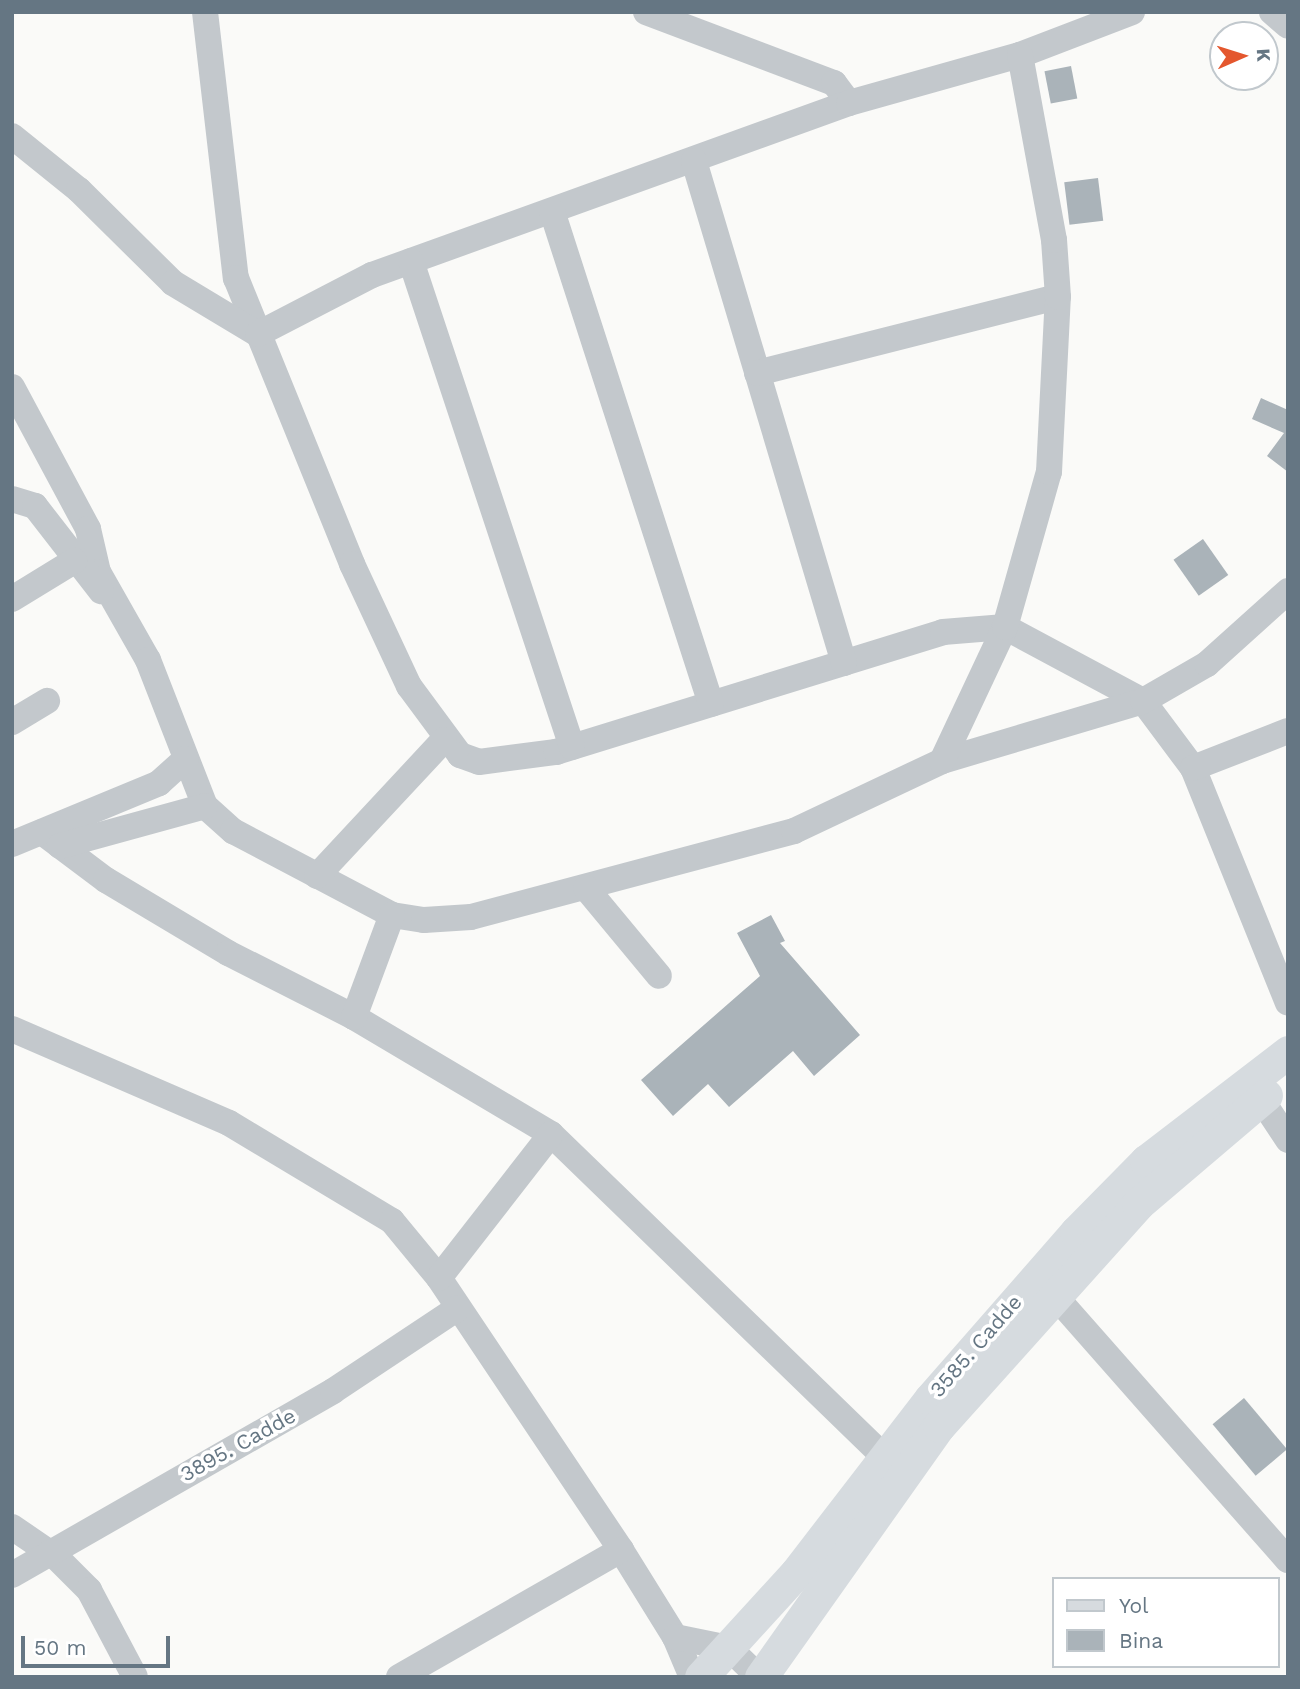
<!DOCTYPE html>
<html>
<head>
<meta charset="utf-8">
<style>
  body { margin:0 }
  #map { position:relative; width:1300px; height:1689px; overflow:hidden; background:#fafaf8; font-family:"Work Sans",sans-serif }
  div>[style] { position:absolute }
  .building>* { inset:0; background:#aab3b9; transform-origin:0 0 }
  .minor>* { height:26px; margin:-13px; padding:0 13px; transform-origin:13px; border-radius:13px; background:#c3c8cc }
  .major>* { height:33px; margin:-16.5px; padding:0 16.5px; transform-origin:16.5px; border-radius:16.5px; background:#d6dbdf }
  span { translate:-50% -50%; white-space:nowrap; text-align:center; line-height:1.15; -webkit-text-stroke:7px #fff; paint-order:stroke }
  .street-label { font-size:21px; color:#657683 }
  .frame { position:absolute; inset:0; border:14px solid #657683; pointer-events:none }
  .legend { position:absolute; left:1052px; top:1577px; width:228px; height:91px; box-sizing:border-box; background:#fff; border:2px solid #c1c8cd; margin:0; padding:9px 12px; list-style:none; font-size:21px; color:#657683 }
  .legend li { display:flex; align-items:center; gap:14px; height:35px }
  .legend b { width:35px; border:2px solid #c1c8cd }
  .north { position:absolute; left:1209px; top:21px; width:70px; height:70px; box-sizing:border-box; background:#fff; border:2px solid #c1c8cd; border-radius:50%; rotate:87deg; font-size:19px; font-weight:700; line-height:28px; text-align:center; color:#657683 }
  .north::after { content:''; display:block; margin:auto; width:24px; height:32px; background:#e4572e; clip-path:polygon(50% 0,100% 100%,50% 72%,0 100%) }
  .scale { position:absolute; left:21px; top:1636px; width:149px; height:32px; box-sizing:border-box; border:4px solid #657683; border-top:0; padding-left:9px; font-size:21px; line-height:24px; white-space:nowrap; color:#657683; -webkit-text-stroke:5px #fff; paint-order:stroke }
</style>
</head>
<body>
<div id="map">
  <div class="building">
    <i style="left:1071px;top:66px;width:33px;height:27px;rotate:79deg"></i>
    <i style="left:1098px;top:178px;width:43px;height:34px;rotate:83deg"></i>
    <i style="clip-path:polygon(1261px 398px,1288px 410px,1288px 472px,1267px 456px,1284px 433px,1252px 419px)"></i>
    <i style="left:1203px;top:539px;width:44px;height:36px;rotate:55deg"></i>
    <i style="clip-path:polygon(771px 915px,785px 941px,780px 943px,860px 1035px,814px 1076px,793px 1051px,729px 1107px,708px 1084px,673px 1116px,641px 1080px,760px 976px,737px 933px)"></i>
    <i style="left:1244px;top:1398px;width:67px;height:41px;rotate:50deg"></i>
  </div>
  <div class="minor">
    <i style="left:205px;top:12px;width:268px;rotate:83.4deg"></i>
    <i style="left:236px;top:278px;width:309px;rotate:67.9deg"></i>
    <i style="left:352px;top:564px;width:135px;rotate:65deg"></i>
    <i style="left:409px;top:686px;width:86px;rotate:53.5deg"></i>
    <i style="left:460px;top:755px;width:20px;rotate:20deg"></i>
    <i style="left:479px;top:762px;width:78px;rotate:-7.4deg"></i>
    <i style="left:556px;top:752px;width:405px;rotate:-17.2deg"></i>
    <i style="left:943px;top:632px;width:62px;rotate:-4.6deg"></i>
    <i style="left:1005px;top:627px;width:157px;rotate:28.2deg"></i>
    <i style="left:1143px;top:701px;width:84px;rotate:53.3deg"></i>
    <i style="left:1193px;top:768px;width:253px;rotate:68deg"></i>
    <i style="left:646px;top:12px;width:201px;rotate:20.7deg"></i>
    <i style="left:834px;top:83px;width:25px;rotate:53deg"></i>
    <i style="left:1272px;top:12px;width:21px;rotate:41deg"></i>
    <i style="left:12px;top:136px;width:86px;rotate:38.9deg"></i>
    <i style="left:79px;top:190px;width:132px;rotate:44.7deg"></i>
    <i style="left:173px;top:283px;width:99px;rotate:31deg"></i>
    <i style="left:258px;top:334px;width:128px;rotate:-27.4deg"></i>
    <i style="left:372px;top:275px;width:507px;rotate:-19.83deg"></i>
    <i style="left:849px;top:103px;width:178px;rotate:-15.7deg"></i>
    <i style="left:1020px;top:55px;width:120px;rotate:-21deg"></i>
    <i style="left:694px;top:161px;width:524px;rotate:73.36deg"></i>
    <i style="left:552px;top:211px;width:518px;rotate:72.12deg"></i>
    <i style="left:411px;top:261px;width:512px;rotate:71.67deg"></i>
    <i style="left:757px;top:373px;width:310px;rotate:-14.2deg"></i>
    <i style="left:12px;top:387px;width:161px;rotate:61.8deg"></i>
    <i style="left:88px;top:529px;width:44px;rotate:76.9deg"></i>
    <i style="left:98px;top:572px;width:101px;rotate:60.4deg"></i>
    <i style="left:148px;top:660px;width:157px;rotate:68.7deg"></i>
    <i style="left:205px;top:806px;width:38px;rotate:42deg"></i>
    <i style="left:233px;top:831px;width:180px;rotate:27.8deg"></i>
    <i style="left:392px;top:915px;width:32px;rotate:9deg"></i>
    <i style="left:424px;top:920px;width:47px;rotate:-3.7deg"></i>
    <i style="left:471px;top:917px;width:334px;rotate:-14.9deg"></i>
    <i style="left:794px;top:831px;width:164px;rotate:-25.3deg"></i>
    <i style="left:942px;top:761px;width:210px;rotate:-16.6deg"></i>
    <i style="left:1143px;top:701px;width:74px;rotate:-30deg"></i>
    <i style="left:1207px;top:664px;width:109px;rotate:-42deg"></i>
    <i style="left:12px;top:499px;width:24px;rotate:17deg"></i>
    <i style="left:35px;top:506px;width:108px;rotate:52.2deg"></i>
    <i style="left:12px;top:599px;width:73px;rotate:-31.5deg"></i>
    <i style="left:12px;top:722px;width:41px;rotate:-31deg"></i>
    <i style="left:942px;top:761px;width:148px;rotate:-64.8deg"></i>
    <i style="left:1005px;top:627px;width:161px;rotate:-74.2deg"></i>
    <i style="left:1049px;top:472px;width:175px;rotate:-87.1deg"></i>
    <i style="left:1058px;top:297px;width:57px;rotate:-94deg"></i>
    <i style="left:1054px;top:240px;width:188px;rotate:-100.4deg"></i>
    <i style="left:1193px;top:768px;width:102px;rotate:-21.3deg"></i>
    <i style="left:42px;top:832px;width:80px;rotate:36.9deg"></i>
    <i style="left:106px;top:880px;width:142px;rotate:30.9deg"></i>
    <i style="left:228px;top:953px;width:141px;rotate:26.9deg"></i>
    <i style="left:354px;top:1017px;width:229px;rotate:30.7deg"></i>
    <i style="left:551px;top:1134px;width:464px;rotate:44.1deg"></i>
    <i style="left:12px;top:844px;width:159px;rotate:-22.5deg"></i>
    <i style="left:159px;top:783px;width:36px;rotate:-42deg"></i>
    <i style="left:60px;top:846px;width:150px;rotate:-15.4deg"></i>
    <i style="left:317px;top:876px;width:186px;rotate:-47deg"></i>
    <i style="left:586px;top:888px;width:114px;rotate:50.3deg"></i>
    <i style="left:354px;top:1017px;width:109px;rotate:-69.6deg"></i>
    <i style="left:12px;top:1029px;width:236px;rotate:23.4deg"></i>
    <i style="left:229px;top:1123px;width:190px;rotate:31deg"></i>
    <i style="left:392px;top:1221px;width:74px;rotate:50.5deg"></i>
    <i style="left:439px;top:1278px;width:327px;rotate:56.2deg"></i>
    <i style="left:621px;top:1550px;width:102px;rotate:58.2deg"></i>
    <i style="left:675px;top:1637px;width:43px;rotate:67deg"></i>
    <i style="left:1261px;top:1099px;width:49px;rotate:56.6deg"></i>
    <i style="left:439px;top:1278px;width:182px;rotate:-52.1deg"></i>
    <i style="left:1055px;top:1296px;width:352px;rotate:48.6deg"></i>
    <i style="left:12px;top:1527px;width:53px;rotate:34.3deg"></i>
    <i style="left:56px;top:1557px;width:47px;rotate:45deg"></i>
    <i style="left:89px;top:1590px;width:98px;rotate:62.1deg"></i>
    <i style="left:12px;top:1575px;width:370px;rotate:-29.8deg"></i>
    <i style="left:333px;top:1391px;width:150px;rotate:-33.6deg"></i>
    <i style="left:675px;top:1637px;width:55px;rotate:11.5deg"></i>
    <i style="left:729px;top:1648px;width:42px;rotate:44deg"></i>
    <i style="left:399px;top:1677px;width:256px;rotate:-29.8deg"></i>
  </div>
  <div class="major">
    <i style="left:701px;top:1677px;width:141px;rotate:-47.6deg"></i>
    <i style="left:796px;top:1573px;width:220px;rotate:-52.4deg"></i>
    <i style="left:930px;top:1399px;width:222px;rotate:-48.8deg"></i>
    <i style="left:1076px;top:1232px;width:100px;rotate:-45.4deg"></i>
    <i style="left:1146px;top:1161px;width:179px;rotate:-37.5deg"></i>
    <i style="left:761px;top:1677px;width:308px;rotate:-54.7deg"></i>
    <i style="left:939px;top:1426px;width:298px;rotate:-48.1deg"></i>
    <i style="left:1138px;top:1204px;width:168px;rotate:-40.4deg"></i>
  </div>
  <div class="street-label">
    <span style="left:976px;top:1346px;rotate:-49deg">3585. Cadde</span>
    <span style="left:238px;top:1445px;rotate:-29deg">3895. Cadde</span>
  </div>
  <div class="frame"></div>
  <ul class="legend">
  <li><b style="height:9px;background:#d6dbdf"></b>Yol</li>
  <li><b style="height:19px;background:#aab3b9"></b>Bina</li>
  </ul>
  <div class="north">K</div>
  <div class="scale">50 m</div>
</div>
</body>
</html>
